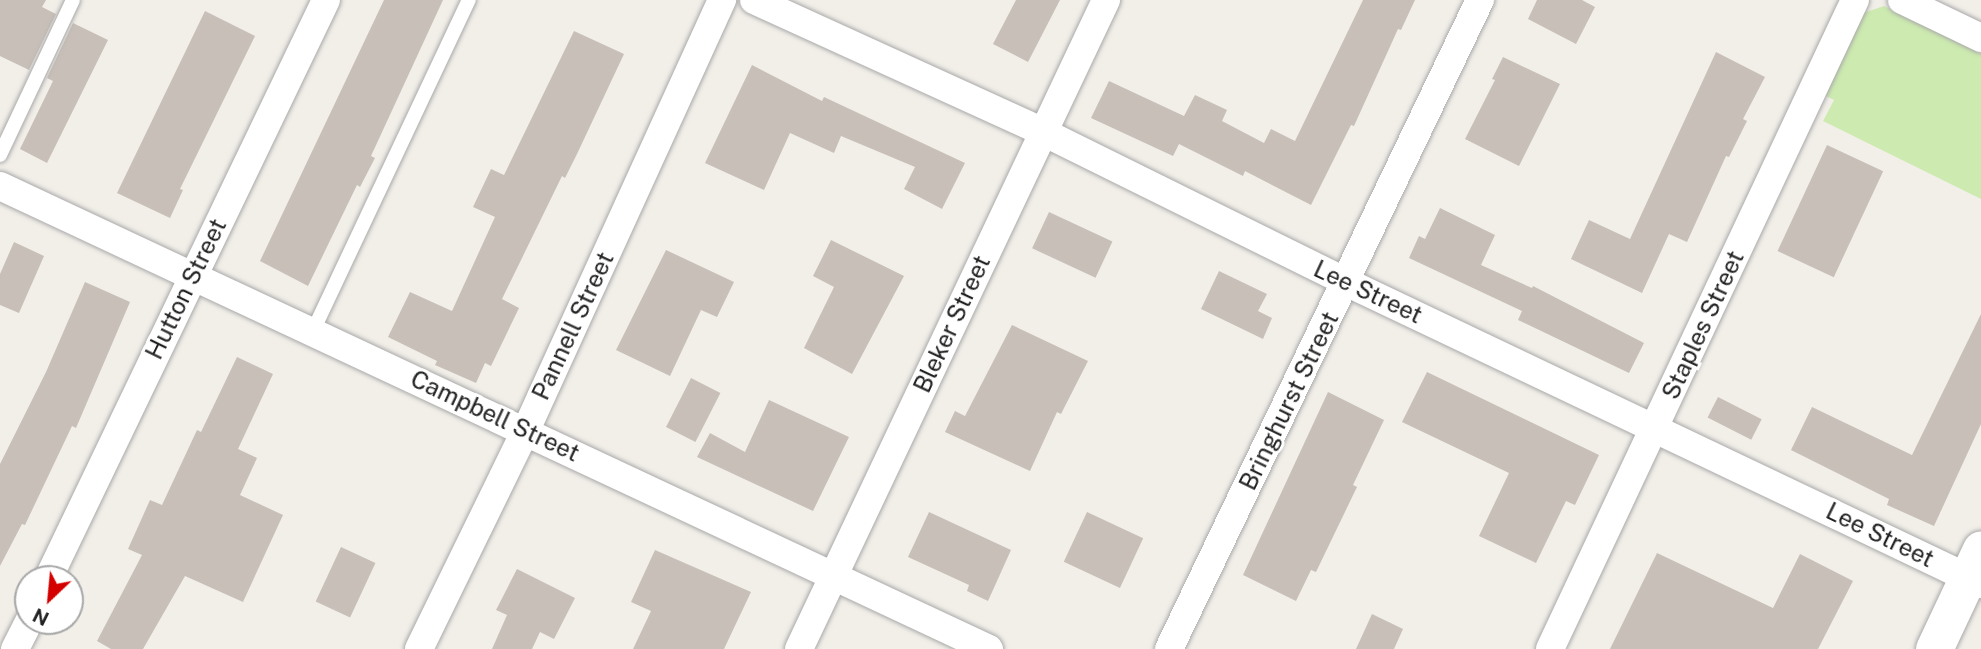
<!DOCTYPE html>
<html>
<head>
<meta charset="utf-8">
<style>
  body { margin:0 }
  #map { position:relative; width:1981px; height:649px; overflow:hidden; background:#f2efe9; font-family:"Public Sans",sans-serif }
  div>[style] { position:absolute }
  .grass>* { inset:0; background:#cdebb0 }
  .building>* { inset:0; background:#c7bfb8; transform-origin:0 0 }
  .roads { filter:drop-shadow(0 0 2px #a9a9a9) drop-shadow(0 0 2px #a9a9a9) }
  .service>* { height:14px; margin:-7px; padding:0 7px; transform-origin:7px; border-radius:7px; background:#fff }
  .minor>* { height:28px; margin:-14px; padding:0 14px; transform-origin:14px; border-radius:14px; background:#fff }
  .tertiary>* { height:37px; margin:-18.5px; padding:0 18.5px; transform-origin:18.5px; border-radius:18.5px; background:#fff }
  span { translate:-50% -50%; white-space:nowrap; text-align:center; line-height:1.15; -webkit-text-stroke:6px #fff; paint-order:stroke }
  .street-label { font-size:24px; color:#222 }
  .north { position:absolute; left:14px; top:565px; width:70px; height:70px; box-sizing:border-box; background:#fff; border:2px solid #a7a7a7; border-radius:50%; rotate:206deg; font-size:19px; font-weight:700; line-height:28px; text-align:center; color:#222 }
  .north::after { content:''; display:block; margin:auto; width:24px; height:32px; background:#d40000; clip-path:polygon(50% 0,100% 100%,50% 72%,0 100%) }
</style>
</head>
<body>
<div id="map">
  <div class="grass">
    <i style="clip-path:polygon(1884px 6px,1981px 52px,1981px 199px,1823px 121px,1834px 100px,1824px 95px,1863px 13px)"></i>
  </div>
  <div class="building">
    <i style="clip-path:polygon(0 0,46px 0,42px 7px,56px 14px,29px 70px,0 56px)"></i>
    <i style="clip-path:polygon(384px 0,443px 0,371px 156px,375px 158px,360px 187px,357px 185px,308px 286px,260px 261px)"></i>
    <i style="clip-path:polygon(1016px 0,1060px 0,1028px 62px,993px 44px)"></i>
    <i style="clip-path:polygon(1363px 0,1415px 0,1401px 30px,1398px 29px,1354px 126px,1351px 125px,1311px 205px,1245px 171px,1243px 176px,1179px 144px,1173px 156px,1091px 118px,1109px 81px,1184px 116px,1195px 95px,1227px 110px,1222px 121px,1264px 143px,1271px 129px,1295px 141px)"></i>
    <i style="clip-path:polygon(1537px 0,1582px 0,1595px 7px,1576px 44px,1528px 19px)"></i>
    <i style="clip-path:polygon(205px 11px,255px 36px,180px 189px,183px 190px,170px 218px,117px 193px)"></i>
    <i style="clip-path:polygon(73px 23px,108px 40px,47px 163px,20px 149px,53px 81px,47px 78px)"></i>
    <i style="clip-path:polygon(574px 31px,624px 54px,577px 154px,565px 178px,562px 176px,502px 299px,519px 308px,491px 366px,485px 363px,476px 383px,435px 365px,437px 361px,388px 337px,410px 292px,452px 311px,495px 217px,473px 207px,491px 169px,504px 175px)"></i>
    <i style="clip-path:polygon(1716px 52px,1765px 77px,1743px 119px,1747px 121px,1729px 157px,1726px 156px,1687px 242px,1669px 234px,1642px 293px,1571px 259px,1589px 220px,1630px 239px)"></i>
    <i style="clip-path:polygon(1503px 57px,1560px 84px,1519px 166px,1465px 139px,1495px 80px,1492px 79px)"></i>
    <i style="clip-path:polygon(752px 65px,822px 101px,824px 97px,965px 163px,942px 209px,904px 189px,915px 167px,841px 136px,834px 153px,790px 133px,764px 190px,705px 163px)"></i>
    <i style="left:1827px;top:145px;width:62px;height:117px;rotate:25deg"></i>
    <i style="clip-path:polygon(1440px 208px,1495px 235px,1481px 265px,1532px 288px,1533px 286px,1644px 343px,1629px 373px,1518px 320px,1522px 311px,1409px 258px,1419px 236px,1425px 239px)"></i>
    <i style="left:1049px;top:212px;width:70px;height:40px;rotate:25deg"></i>
    <i style="clip-path:polygon(831px 240px,904px 276px,852px 374px,804px 348px,834px 287px,813px 276px)"></i>
    <i style="clip-path:polygon(14px 242px,44px 256px,19px 313px,0 305px,0 274px)"></i>
    <i style="clip-path:polygon(666px 250px,734px 282px,717px 317px,701px 310px,670px 376px,616px 350px)"></i>
    <i style="clip-path:polygon(1219px 271px,1267px 294px,1258px 311px,1272px 318px,1263px 339px,1201px 309px)"></i>
    <i style="clip-path:polygon(85px 282px,130px 302px,76px 428px,72px 426px,25px 525px,22px 524px,0 566px,0 464px,46px 372px)"></i>
    <i style="clip-path:polygon(1981px 314px,1981px 424px,1934px 526px,1887px 505px,1889px 499px,1791px 450px,1812px 407px,1912px 455px)"></i>
    <i style="clip-path:polygon(1012px 325px,1088px 361px,1061px 414px,1057px 412px,1030px 471px,945px 432px,955px 411px,965px 416px)"></i>
    <i style="clip-path:polygon(237px 357px,273px 374px,238px 449px,257px 458px,240px 495px,283px 515px,243px 602px,185px 576px,143px 649px,111px 649px,97px 641px,142px 555px,128px 549px,150px 500px,162px 505px,197px 430px,201px 432px)"></i>
    <i style="clip-path:polygon(1427px 372px,1599px 455px,1575px 505px,1566px 501px,1536px 563px,1479px 536px,1509px 473px,1402px 422px)"></i>
    <i style="left:691px;top:378px;width:33px;height:55px;rotate:27deg"></i>
    <i style="clip-path:polygon(1328px 392px,1384px 420px,1353px 485px,1357px 487px,1316px 572px,1311px 570px,1296px 601px,1243px 575px)"></i>
    <i style="left:1718px;top:397px;width:49px;height:23px;rotate:27deg"></i>
    <i style="clip-path:polygon(769px 400px,849px 437px,813px 511px,697px 457px,710px 433px,745px 452px)"></i>
    <i style="clip-path:polygon(929px 512px,1011px 550px,988px 601px,967px 591px,969px 585px,908px 557px)"></i>
    <i style="left:1087px;top:512px;width:62px;height:55px;rotate:25deg"></i>
    <i style="left:341px;top:547px;width:38px;height:60px;rotate:25deg"></i>
    <i style="clip-path:polygon(655px 550px,751px 592px,724px 649px,633px 649px,651px 611px,631px 602px)"></i>
    <i style="clip-path:polygon(1657px 553px,1773px 608px,1800px 554px,1853px 581px,1818px 649px,1610px 649px)"></i>
    <i style="clip-path:polygon(517px 569px,575px 598px,554px 639px,540px 632px,532px 649px,492px 649px,507px 615px,496px 610px)"></i>
    <i style="clip-path:polygon(1372px 614px,1403px 629px,1394px 649px,1356px 649px)"></i>
  </div>
  <div class="roads">
    <div class="service">
      <i style="left:0;top:155px;width:171px;rotate:-64.8deg"></i>
      <i style="left:313px;top:331px;width:366px;rotate:-64.8deg"></i>
    </div>
    <div class="minor">
      <i style="left:754px;top:0;width:318px;rotate:24.5deg"></i>
      <i style="left:1043px;top:132px;width:338px;rotate:26.3deg"></i>
      <i style="left:1346px;top:282px;width:703px;rotate:25.44deg"></i>
      <i style="left:1902px;top:0;width:88px;rotate:25.7deg"></i>
      <i style="left:0;top:186px;width:1092px;rotate:25.09deg"></i>
      <i style="left:48px;top:579px;width:642px;rotate:-64.35deg"></i>
      <i style="left:15px;top:649px;width:31px;rotate:-63deg"></i>
      <i style="left:419px;top:649px;width:244px;rotate:-64deg"></i>
      <i style="left:526px;top:430px;width:473px;rotate:-65.5deg"></i>
      <i style="left:799px;top:649px;width:718px;rotate:-64.68deg"></i>
      <i style="left:1169px;top:649px;width:720px;rotate:-64.4deg"></i>
      <i style="left:1550px;top:649px;width:717px;rotate:-64.83deg"></i>
    </div>
    <div class="tertiary">
      <i style="left:1934px;top:649px;width:110px;rotate:-64.8deg"></i>
    </div>
  </div>
  <div class="street-label">
    <span style="left:186px;top:289px;rotate:-64deg">Hutton Street</span>
    <span style="left:1368px;top:292px;rotate:25deg">Lee Street</span>
    <span style="left:952px;top:324px;rotate:-65deg">Bleker Street</span>
    <span style="left:1703px;top:325px;rotate:-65deg">Staples Street</span>
    <span style="left:573px;top:326px;rotate:-65deg">Pannell Street</span>
    <span style="left:1289px;top:401px;rotate:-64deg">Bringhurst Street</span>
    <span style="left:495px;top:416px;rotate:25deg">Campbell Street</span>
    <span style="left:1880px;top:535px;rotate:26deg">Lee Street</span>
  </div>
  <div class="north">N</div>
</div>
</body>
</html>
